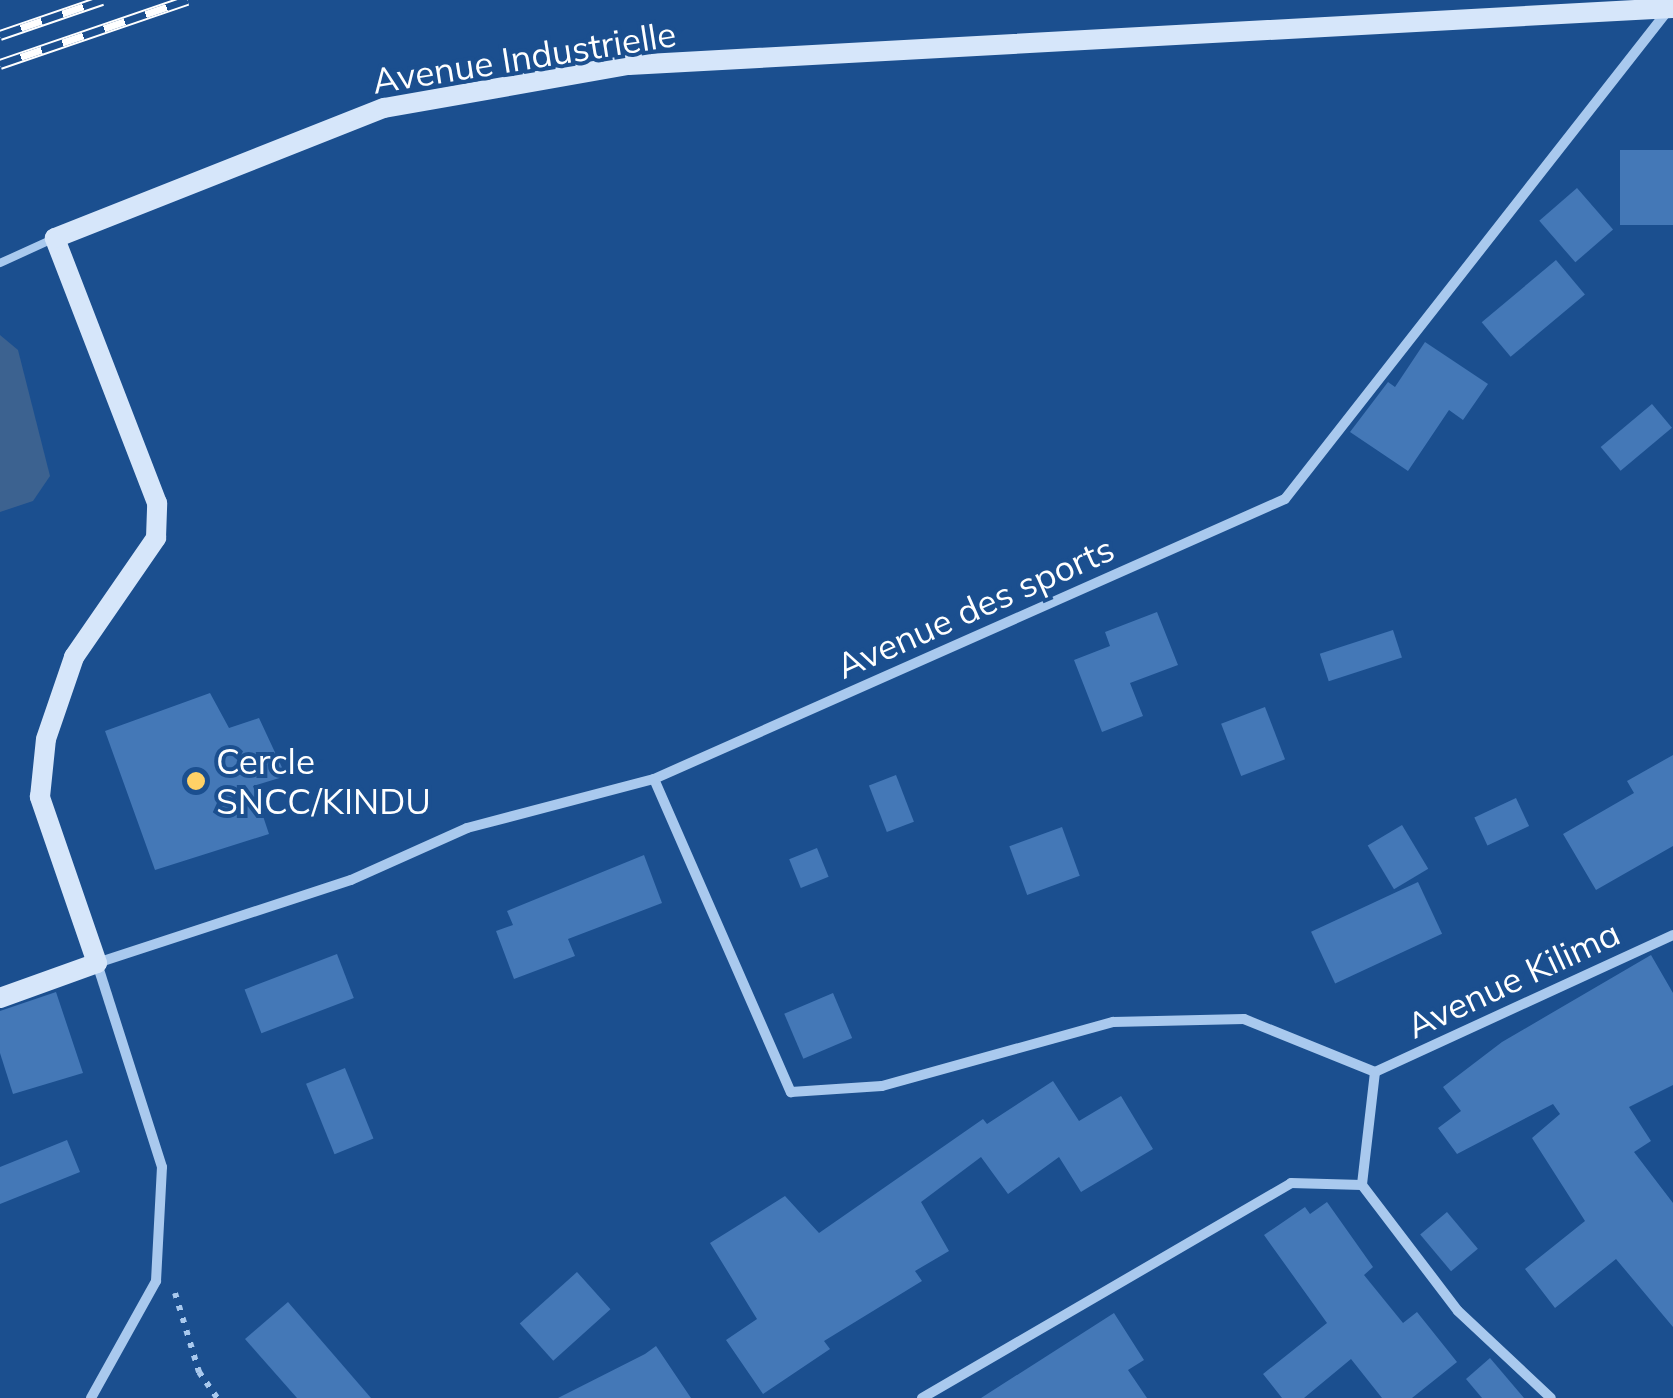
<!DOCTYPE html>
<html>
<head>
<meta charset="utf-8">
<style>
  body { margin:0 }
  #map { position:relative; width:1673px; height:1398px; overflow:hidden; background:#1b4f8f; font-family:Mulish,sans-serif }
  div>[style] { position:absolute }
  .water>* { inset:0; background:#3c6290 }
  .building>* { inset:0; background:#4478b7; transform-origin:0 0 }
  .path>* { height:6px; margin-top:-3px; transform-origin:0; background:repeating-linear-gradient(90deg,#a9c9ee 0 5px,transparent 0 13px) }
  .lane>* { height:8px; margin:-4px; padding:0 4px; transform-origin:4px; border-radius:4px; background:#a9c9ee }
  .street>* { height:10px; margin:-5px; padding:0 5px; transform-origin:5px; border-radius:5px; background:#a9c9ee }
  .secondary>* { height:20px; margin:-10px; padding:0 10px; transform-origin:10px; border-radius:10px; background:#d6e6fa }
  .rail>* { height:11px; margin-top:-5.5px; transform-origin:0; background:repeating-linear-gradient(90deg,#1b4f8f 0 22px,#fff 0 44px); box-sizing:border-box; border-block:2px solid #fff }
  .dots>* { width:28px; height:28px; translate:-50% -50%; box-sizing:border-box; border:5px solid #1b4f8f; border-radius:50% }
  span { translate:-50% -50%; white-space:nowrap; text-align:center; line-height:1.15; -webkit-text-stroke:8px #1b4f8f; paint-order:stroke }
  .street-label { font-size:35px; color:#fff }
  .poi-label { font-size:35px; color:#fff }
  .left { translate:0 -50%; text-align:left }
</style>
</head>
<body>
<div id="map">
  <div class="water">
    <i style="clip-path:polygon(0 335px,18px 350px,50px 476px,33px 501px,0 512px)"></i>
  </div>
  <div class="building">
    <i style="left:1673px;top:150px;width:75px;height:53px;rotate:90deg"></i>
    <i style="left:1577px;top:188px;width:55px;height:50px;rotate:49deg"></i>
    <i style="left:1556px;top:260px;width:45px;height:97px;rotate:50deg"></i>
    <i style="clip-path:polygon(1425px 342px,1488px 384px,1463px 420px,1449px 410px,1408px 471px,1350px 432px,1388px 382px,1395px 387px)"></i>
    <i style="left:1652px;top:404px;width:31px;height:67px;rotate:50deg"></i>
    <i style="clip-path:polygon(1157px 612px,1178px 665px,1130px 683px,1143px 716px,1102px 732px,1074px 660px,1110px 646px,1105px 632px)"></i>
    <i style="left:1393px;top:630px;width:29px;height:77px;rotate:72deg"></i>
    <i style="clip-path:polygon(210px 693px,229px 728px,259px 718px,286px 776px,253px 786px,269px 834px,155px 870px,105px 731px)"></i>
    <i style="left:1265px;top:707px;width:56px;height:47px;rotate:69deg"></i>
    <i style="clip-path:polygon(1673px 755px,1673px 846px,1596px 890px,1563px 834px,1634px 793px,1627px 781px)"></i>
    <i style="left:896px;top:775px;width:50px;height:29px;rotate:69deg"></i>
    <i style="left:1516px;top:798px;width:31px;height:46px;rotate:65deg"></i>
    <i style="left:1402px;top:825px;width:51px;height:40px;rotate:59deg"></i>
    <i style="left:1062px;top:827px;width:52px;height:56px;rotate:70deg"></i>
    <i style="left:817px;top:848px;width:31px;height:30px;rotate:68deg"></i>
    <i style="clip-path:polygon(644px 855px,662px 903px,568px 939px,575px 956px,514px 979px,496px 931px,513px 925px,507px 911px)"></i>
    <i style="left:1418px;top:882px;width:57px;height:118px;rotate:65deg"></i>
    <i style="left:337px;top:954px;width:47px;height:99px;rotate:69deg"></i>
    <i style="clip-path:polygon(1651px 955px,1673px 993px,1673px 1085px,1629px 1107px,1651px 1141px,1634px 1152px,1673px 1203px,1673px 1327px,1616px 1259px,1555px 1308px,1525px 1269px,1585px 1221px,1532px 1138px,1560px 1114px,1553px 1104px,1457px 1154px,1438px 1128px,1461px 1111px,1443px 1087px,1502px 1042px)"></i>
    <i style="clip-path:polygon(56px 992px,83px 1073px,13px 1094px,0 1053px,0 1011px)"></i>
    <i style="left:833px;top:993px;width:49px;height:53px;rotate:67deg"></i>
    <i style="left:345px;top:1068px;width:76px;height:42px;rotate:68deg"></i>
    <i style="clip-path:polygon(1053px 1081px,1079px 1121px,1121px 1096px,1153px 1149px,1081px 1192px,1059px 1157px,1008px 1194px,981px 1157px,921px 1202px,949px 1251px,915px 1271px,922px 1281px,824px 1341px,830px 1349px,763px 1394px,726px 1340px,757px 1319px,710px 1243px,785px 1196px,819px 1233px,983px 1119px,987px 1124px)"></i>
    <i style="clip-path:polygon(67px 1140px,80px 1172px,0 1204px,0 1167px)"></i>
    <i style="clip-path:polygon(1327px 1202px,1373px 1267px,1364px 1275px,1403px 1323px,1417px 1312px,1457px 1362px,1412px 1398px,1382px 1398px,1351px 1359px,1304px 1398px,1282px 1398px,1263px 1374px,1327px 1323px,1264px 1235px,1305px 1207px,1310px 1214px)"></i>
    <i style="left:1447px;top:1212px;width:48px;height:35px;rotate:50deg"></i>
    <i style="left:577px;top:1272px;width:50px;height:77px;rotate:48deg"></i>
    <i style="clip-path:polygon(288px 1302px,371px 1398px,297px 1398px,245px 1339px)"></i>
    <i style="clip-path:polygon(1114px 1313px,1144px 1360px,1128px 1370px,1147px 1398px,981px 1398px)"></i>
    <i style="clip-path:polygon(656px 1346px,691px 1398px,558px 1398px,645px 1354px)"></i>
    <i style="clip-path:polygon(1490px 1358px,1524px 1398px,1482px 1398px,1466px 1379px)"></i>
  </div>
  <div class="path">
    <i style="left:175px;top:1293px;width:83px;rotate:73.1deg"></i>
    <i style="left:199px;top:1372px;width:32px;rotate:55deg"></i>
  </div>
  <div class="lane">
    <i style="left:0;top:263px;width:60px;rotate:-24.4deg"></i>
  </div>
  <div class="street">
    <i style="left:654px;top:779px;width:342px;rotate:66.4deg"></i>
    <i style="left:791px;top:1092px;width:91px;rotate:-3.8deg"></i>
    <i style="left:882px;top:1086px;width:240px;rotate:-15.5deg"></i>
    <i style="left:1113px;top:1022px;width:131px;rotate:-1.3deg"></i>
    <i style="left:1244px;top:1019px;width:141px;rotate:22deg"></i>
    <i style="left:1375px;top:1072px;width:114px;rotate:96.6deg"></i>
    <i style="left:1362px;top:1185px;width:158px;rotate:52.7deg"></i>
    <i style="left:1458px;top:1311px;width:127px;rotate:43.1deg"></i>
    <i style="left:1375px;top:1072px;width:328px;rotate:-24.7deg"></i>
    <i style="left:91px;top:1398px;width:134px;rotate:-60.9deg"></i>
    <i style="left:156px;top:1281px;width:114px;rotate:-87deg"></i>
    <i style="left:162px;top:1167px;width:214px;rotate:-107.7deg"></i>
    <i style="left:97px;top:963px;width:267px;rotate:-18.1deg"></i>
    <i style="left:351px;top:880px;width:127px;rotate:-24.1deg"></i>
    <i style="left:467px;top:828px;width:193px;rotate:-14.7deg"></i>
    <i style="left:654px;top:779px;width:690px;rotate:-23.93deg"></i>
    <i style="left:1285px;top:499px;width:623px;rotate:-51.92deg"></i>
    <i style="left:922px;top:1398px;width:427px;rotate:-30.2deg"></i>
    <i style="left:1291px;top:1183px;width:71px;rotate:1.6deg"></i>
  </div>
  <div class="secondary">
    <i style="left:0;top:998px;width:103px;rotate:-19.8deg"></i>
    <i style="left:97px;top:963px;width:176px;rotate:-109deg"></i>
    <i style="left:40px;top:797px;width:58px;rotate:-84.1deg"></i>
    <i style="left:46px;top:739px;width:87px;rotate:-71.1deg"></i>
    <i style="left:74px;top:657px;width:145px;rotate:-55.4deg"></i>
    <i style="left:156px;top:538px;width:35px;rotate:-88deg"></i>
    <i style="left:157px;top:503px;width:284px;rotate:-111.1deg"></i>
    <i style="left:55px;top:238px;width:354px;rotate:-21.6deg"></i>
    <i style="left:384px;top:108px;width:249px;rotate:-10deg"></i>
    <i style="left:629px;top:65px;width:1046px;rotate:-3.13deg"></i>
  </div>
  <div class="rail">
    <i style="left:0;top:35px;width:108px;rotate:-18.9deg"></i>
    <i style="left:0;top:64px;width:198px;rotate:-18.9deg"></i>
  </div>
  <div class="dots">
    <i style="left:196px;top:781px;background:#ffd166"></i>
  </div>
  <div class="street-label">
    <span style="left:524px;top:57px;rotate:-9deg">Avenue Industrielle</span>
    <span style="left:975px;top:607px;rotate:-24deg">Avenue des sports</span>
    <span style="left:1513px;top:979px;rotate:-25deg">Avenue Kilima</span>
  </div>
  <div class="poi-label">
    <span class="left" style="left:216px;top:781px">Cercle<br>SNCC/KINDU</span>
  </div>
</div>
</body>
</html>
